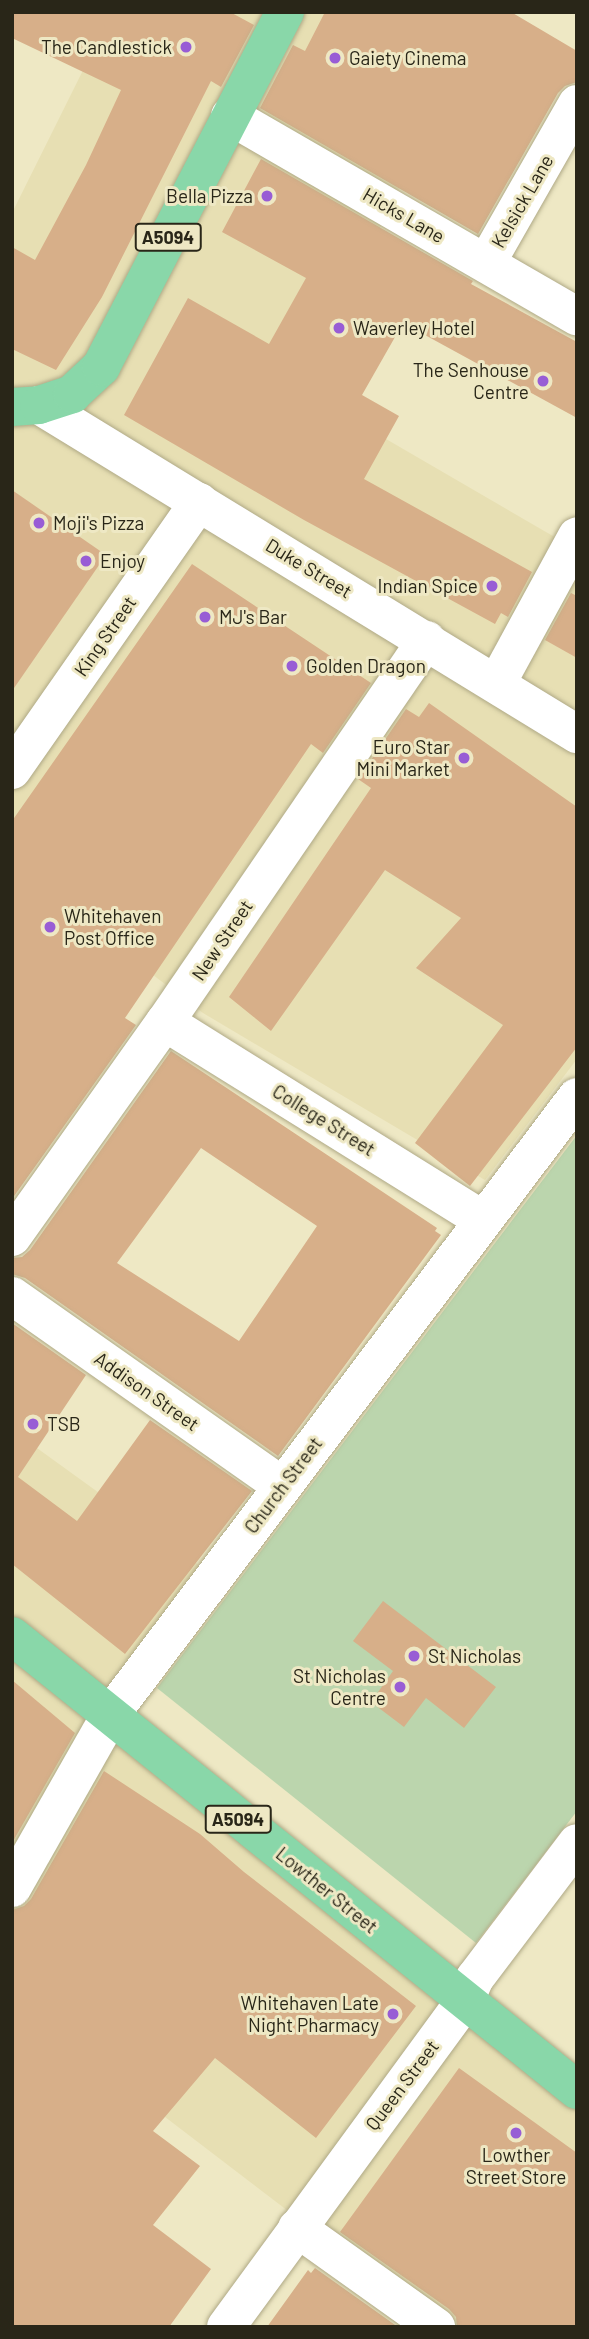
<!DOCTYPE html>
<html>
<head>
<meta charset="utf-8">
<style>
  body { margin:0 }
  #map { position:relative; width:589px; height:2339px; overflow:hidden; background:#eee8c4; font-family:Barlow,sans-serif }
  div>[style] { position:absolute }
  .built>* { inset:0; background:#e7dfb3 }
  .green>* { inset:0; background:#bbd5ad }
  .building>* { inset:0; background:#d7af89 }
  .roads { filter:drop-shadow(0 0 2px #afa986) drop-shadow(0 0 2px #afa986) }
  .minor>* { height:38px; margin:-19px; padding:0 19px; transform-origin:19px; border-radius:19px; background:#fff }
  .major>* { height:38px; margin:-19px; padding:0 19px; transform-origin:19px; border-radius:19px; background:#89d7a9 }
  .dots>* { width:19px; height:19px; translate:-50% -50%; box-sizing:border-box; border:4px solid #eee8c4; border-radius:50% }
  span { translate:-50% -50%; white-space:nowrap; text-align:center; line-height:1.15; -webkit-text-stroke:6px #eee8c4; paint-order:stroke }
  .shield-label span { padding:2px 5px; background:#eee8c4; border:2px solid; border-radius:5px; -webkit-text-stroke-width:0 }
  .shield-label { font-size:18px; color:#292618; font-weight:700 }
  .poi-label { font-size:19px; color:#292618 }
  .right { translate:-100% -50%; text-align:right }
  .left { translate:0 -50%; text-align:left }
  .street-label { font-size:19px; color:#292618 }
  .frame { position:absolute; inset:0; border:14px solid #292618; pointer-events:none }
</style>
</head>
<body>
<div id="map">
  <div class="built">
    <i style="clip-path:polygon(112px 12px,471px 12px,484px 18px,300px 389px,577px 550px,577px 1059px,485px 1180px,203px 1013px,98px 933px,12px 1061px,12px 213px)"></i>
    <i style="clip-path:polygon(12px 1430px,214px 1576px,111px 1714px,577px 2090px,577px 2327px,440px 2327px,12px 2000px)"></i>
  </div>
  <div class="green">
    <i style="clip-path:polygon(577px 1135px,577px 1811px,476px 1943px,157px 1688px)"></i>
  </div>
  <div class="building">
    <i style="clip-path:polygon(12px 12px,230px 12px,254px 25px,221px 87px,211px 81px,102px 297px,56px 370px,12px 349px,12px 247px,35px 260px,86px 165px,121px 90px,12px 38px)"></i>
    <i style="clip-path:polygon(325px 12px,511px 12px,577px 51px,577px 82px,565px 86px,558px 93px,478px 234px,260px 108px,293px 45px,305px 51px)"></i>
    <i style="clip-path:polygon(261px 159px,473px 281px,471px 284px,577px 342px,577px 418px,403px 323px,362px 395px,399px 416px,364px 479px,532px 572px,508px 617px,501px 613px,495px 624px,304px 520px,124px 415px,188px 298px,269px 344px,306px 278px,222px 232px)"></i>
    <i style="clip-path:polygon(12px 490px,106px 555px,12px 691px)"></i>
    <i style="clip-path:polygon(192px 564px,371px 683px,323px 753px,311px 744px,125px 1018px,136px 1025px,12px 1199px,12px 821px)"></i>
    <i style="clip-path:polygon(571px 593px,577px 596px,577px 658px,545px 640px)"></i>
    <i style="clip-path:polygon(429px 703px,577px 807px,577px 1047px,470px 1186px,415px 1143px,503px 1025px,416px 968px,461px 918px,385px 870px,271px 1031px,229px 997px,371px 788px,358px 779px,406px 709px,419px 717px)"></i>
    <i style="clip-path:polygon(evenodd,171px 1051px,437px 1228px,435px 1231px,441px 1235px,278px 1456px,25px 1278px,12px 1274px,12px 1258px,22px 1257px,30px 1250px,171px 1051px,201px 1148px,317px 1226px,239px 1341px,117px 1263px,201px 1148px)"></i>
    <i style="clip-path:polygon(12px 1323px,86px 1375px,18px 1477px,77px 1521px,150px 1420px,252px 1491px,125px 1654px,12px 1564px)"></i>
    <i style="clip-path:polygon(383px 1601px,496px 1687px,464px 1728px,426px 1698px,404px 1727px,371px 1702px,393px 1671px,353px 1641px)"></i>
    <i style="clip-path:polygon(12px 1680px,75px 1733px,12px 1843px)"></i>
    <i style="clip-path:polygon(104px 1771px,200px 1834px,244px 1872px,416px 2006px,316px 2138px,215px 2058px,153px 2131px,200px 2166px,153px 2225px,211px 2269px,169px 2327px,12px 2327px,12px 1910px,24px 1906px,31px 1899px)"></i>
    <i style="clip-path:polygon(459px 2068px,577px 2153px,577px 2327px,457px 2327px,456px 2317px,449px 2309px,340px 2232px)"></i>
    <i style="clip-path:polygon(315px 2268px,398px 2327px,267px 2327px,308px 2270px,311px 2273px)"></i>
  </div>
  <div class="roads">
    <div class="minor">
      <i style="left:230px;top:116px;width:401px;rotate:30deg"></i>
      <i style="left:487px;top:262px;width:182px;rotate:-60.3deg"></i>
      <i style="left:39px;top:405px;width:631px;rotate:31.45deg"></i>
      <i style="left:497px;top:683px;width:167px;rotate:-61.4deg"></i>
      <i style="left:12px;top:770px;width:327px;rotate:-55.1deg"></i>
      <i style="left:165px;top:1022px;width:373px;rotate:31.9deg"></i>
      <i style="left:12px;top:1237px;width:264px;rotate:-54.6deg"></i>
      <i style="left:165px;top:1022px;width:463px;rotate:-55.6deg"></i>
      <i style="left:12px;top:1296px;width:330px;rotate:35.1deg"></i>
      <i style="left:12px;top:1888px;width:200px;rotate:-60.4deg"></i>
      <i style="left:111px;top:1714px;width:773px;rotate:-52.94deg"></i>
      <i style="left:297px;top:2228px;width:171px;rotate:35.5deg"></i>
      <i style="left:226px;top:2327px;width:404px;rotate:-53.8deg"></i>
      <i style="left:465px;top:2001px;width:25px;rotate:-67deg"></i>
      <i style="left:475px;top:1978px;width:169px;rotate:-52.9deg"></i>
    </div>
    <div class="major">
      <i style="left:12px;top:407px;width:27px;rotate:-4deg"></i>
      <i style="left:39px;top:405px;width:35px;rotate:-18deg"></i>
      <i style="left:72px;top:394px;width:40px;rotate:-43deg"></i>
      <i style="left:101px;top:367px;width:400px;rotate:-62.6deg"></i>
      <i style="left:12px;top:1636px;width:725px;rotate:38.78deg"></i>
    </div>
  </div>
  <div class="dots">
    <i style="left:186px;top:47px;background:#985dd5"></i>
    <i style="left:335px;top:58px;background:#985dd5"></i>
    <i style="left:267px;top:196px;background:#985dd5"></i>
    <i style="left:339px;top:328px;background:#985dd5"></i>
    <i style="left:543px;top:381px;background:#985dd5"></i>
    <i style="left:39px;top:523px;background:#985dd5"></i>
    <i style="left:86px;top:561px;background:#985dd5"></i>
    <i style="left:492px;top:586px;background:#985dd5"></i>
    <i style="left:205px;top:617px;background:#985dd5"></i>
    <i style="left:292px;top:666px;background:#985dd5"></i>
    <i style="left:464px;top:758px;background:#985dd5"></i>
    <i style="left:50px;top:927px;background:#985dd5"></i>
    <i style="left:33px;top:1424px;background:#985dd5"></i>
    <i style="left:414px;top:1656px;background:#985dd5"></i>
    <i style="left:400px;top:1687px;background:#985dd5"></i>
    <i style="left:393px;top:2014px;background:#985dd5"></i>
    <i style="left:516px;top:2133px;background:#985dd5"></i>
  </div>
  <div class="shield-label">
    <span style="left:168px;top:237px">A5094</span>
    <span style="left:238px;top:1819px">A5094</span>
  </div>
  <div class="poi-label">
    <span class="right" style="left:172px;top:47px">The Candlestick</span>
    <span class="left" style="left:349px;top:58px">Gaiety Cinema</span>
    <span class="right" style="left:253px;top:196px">Bella Pizza</span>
    <span class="left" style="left:353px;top:328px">Waverley Hotel</span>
    <span class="right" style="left:529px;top:381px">The Senhouse<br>Centre</span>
    <span class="left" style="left:53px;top:523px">Moji's Pizza</span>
    <span class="left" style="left:100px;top:561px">Enjoy</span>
    <span class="right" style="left:478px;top:586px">Indian Spice</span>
    <span class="left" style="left:219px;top:617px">MJ's Bar</span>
    <span class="left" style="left:306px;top:666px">Golden Dragon</span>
    <span class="right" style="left:450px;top:758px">Euro Star<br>Mini Market</span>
    <span class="left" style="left:64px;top:927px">Whitehaven<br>Post Office</span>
    <span class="left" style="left:47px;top:1424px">TSB</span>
    <span class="left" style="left:428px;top:1656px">St Nicholas</span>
    <span class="right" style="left:386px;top:1687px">St Nicholas<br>Centre</span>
    <span class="right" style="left:379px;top:2014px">Whitehaven Late<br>Night Pharmacy</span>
    <span style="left:516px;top:2166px">Lowther<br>Street Store</span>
  </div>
  <div class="street-label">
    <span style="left:522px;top:201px;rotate:-60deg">Kelsick Lane</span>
    <span style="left:404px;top:215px;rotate:30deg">Hicks Lane</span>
    <span style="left:309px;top:568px;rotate:31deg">Duke Street</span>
    <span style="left:105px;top:636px;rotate:-55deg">King Street</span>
    <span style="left:222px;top:940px;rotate:-56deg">New Street</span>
    <span style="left:324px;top:1120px;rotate:32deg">College Street</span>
    <span style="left:147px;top:1391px;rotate:35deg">Addison Street</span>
    <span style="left:283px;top:1485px;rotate:-53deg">Church Street</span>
    <span style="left:327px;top:1890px;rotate:39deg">Lowther Street</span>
    <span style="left:402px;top:2085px;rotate:-53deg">Queen Street</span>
  </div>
  <div class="frame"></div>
</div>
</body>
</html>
